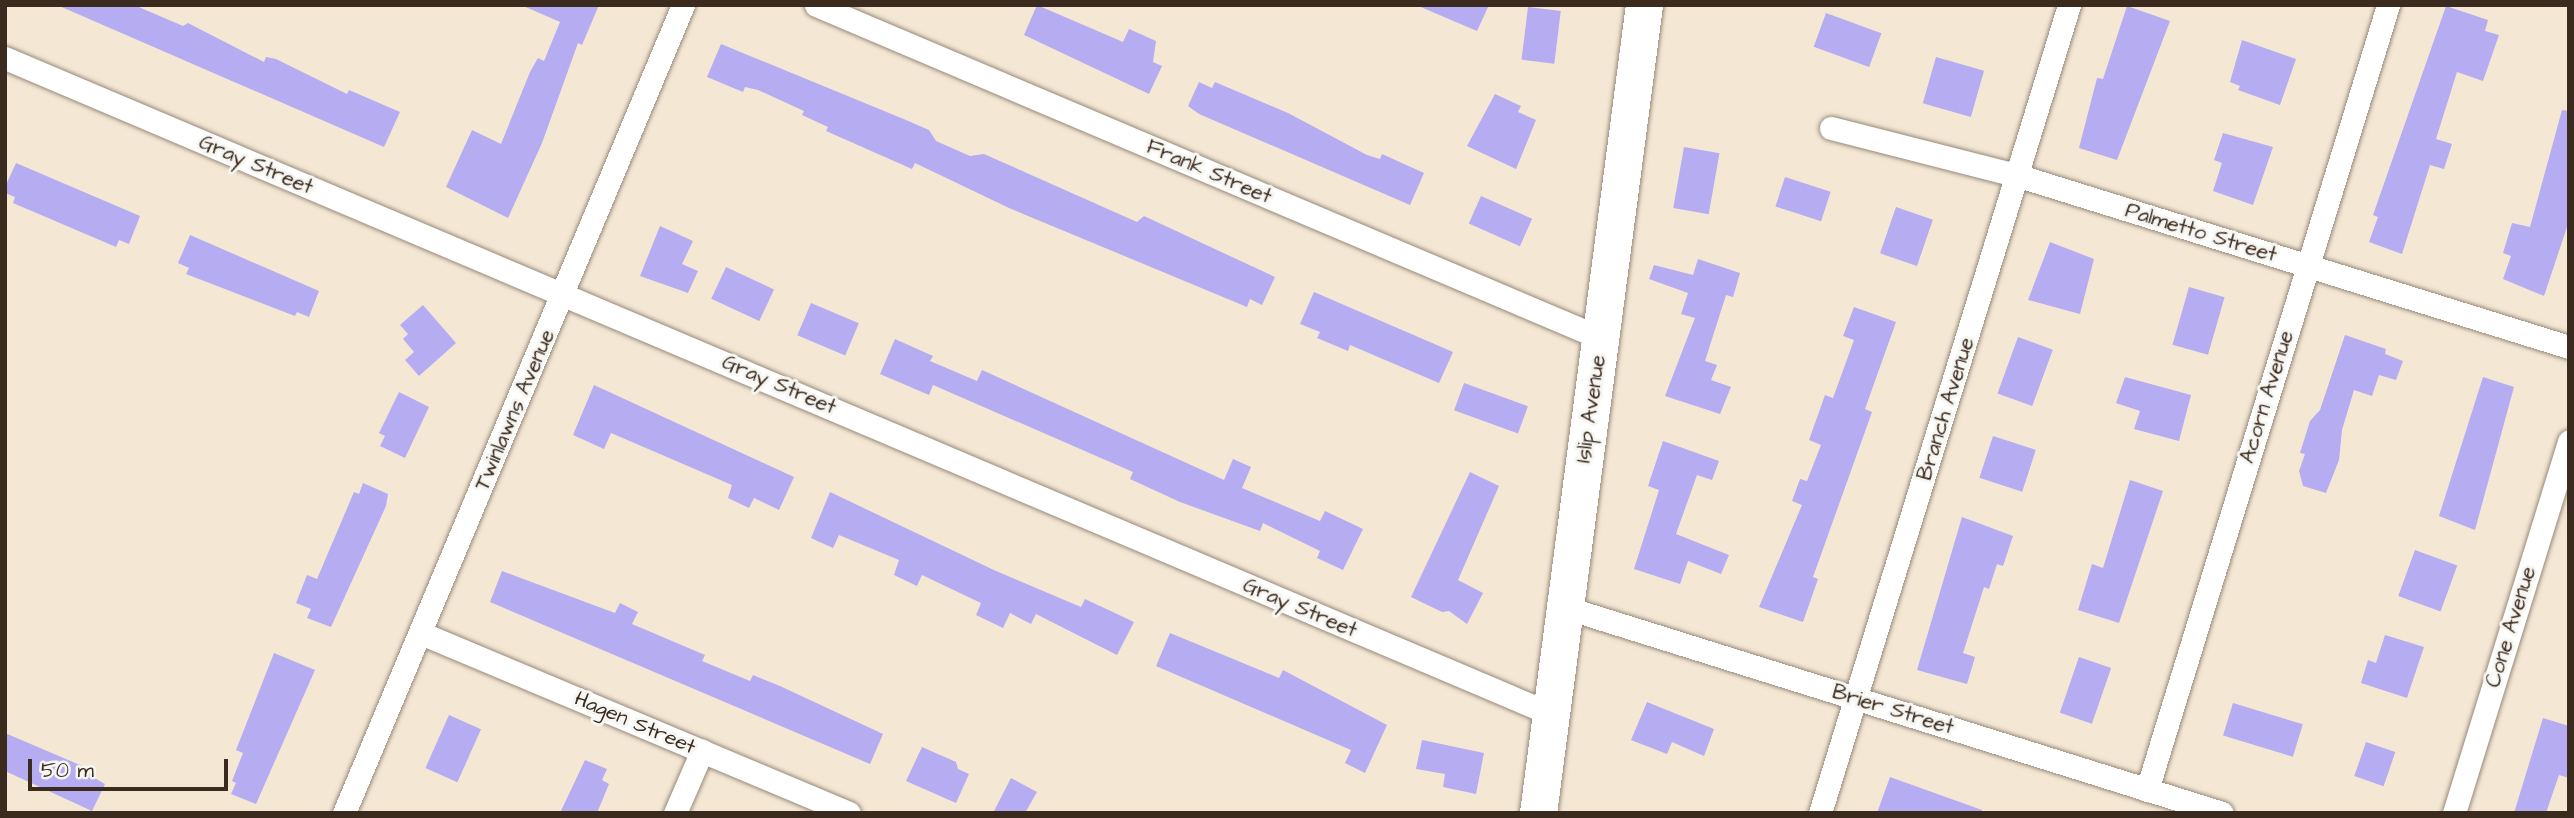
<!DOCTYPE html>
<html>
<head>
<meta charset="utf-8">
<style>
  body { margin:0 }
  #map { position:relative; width:2574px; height:818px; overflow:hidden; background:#f4e8d5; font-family:"Architects Daughter",sans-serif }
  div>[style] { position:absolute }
  .building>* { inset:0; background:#b5acf1; transform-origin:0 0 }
  .roads { filter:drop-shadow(0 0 2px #98897a) drop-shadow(0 0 2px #98897a) }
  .street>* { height:23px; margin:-11.5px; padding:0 11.5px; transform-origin:11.5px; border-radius:11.5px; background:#fff }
  .primary>* { height:37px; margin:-18.5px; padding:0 18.5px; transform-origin:18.5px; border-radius:18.5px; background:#fff }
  span { translate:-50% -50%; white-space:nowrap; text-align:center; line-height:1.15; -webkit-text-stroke:6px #f6f6f2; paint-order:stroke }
  .street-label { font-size:21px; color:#3b2a1e }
  .frame { position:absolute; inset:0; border:7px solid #3b2a1e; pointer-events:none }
  .scale { position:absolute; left:28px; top:759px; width:200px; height:32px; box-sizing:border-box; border:4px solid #3b2a1e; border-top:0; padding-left:9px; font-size:21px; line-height:24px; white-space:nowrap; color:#3b2a1e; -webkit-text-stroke:5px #f6f6f2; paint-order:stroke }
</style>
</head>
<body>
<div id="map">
  <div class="building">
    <i style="clip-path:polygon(57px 5px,134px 5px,183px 26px,188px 23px,264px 62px,266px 57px,276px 59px,347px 94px,349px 90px,400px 112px,384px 147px)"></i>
    <i style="clip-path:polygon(521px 5px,599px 5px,582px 45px,578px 43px,542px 143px,508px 218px,446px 187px,472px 130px,501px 144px,530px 72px,538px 58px,544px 61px,560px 22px)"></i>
    <i style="clip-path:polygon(1037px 5px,1123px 42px,1129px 29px,1156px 41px,1153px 62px,1162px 66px,1149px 94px,1024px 35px)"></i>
    <i style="clip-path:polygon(1416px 5px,1489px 5px,1477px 31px)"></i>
    <i style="clip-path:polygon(2127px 6px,2170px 21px,2117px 160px,2079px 148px,2097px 78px,2103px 79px)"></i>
    <i style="clip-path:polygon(2446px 6px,2488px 20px,2485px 31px,2499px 35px,2483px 81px,2457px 72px,2436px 139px,2452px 144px,2444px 169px,2430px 165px,2402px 254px,2369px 242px,2378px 217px,2373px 215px)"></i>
    <i style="left:1528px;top:7px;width:33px;height:53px;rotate:7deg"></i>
    <i style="left:1826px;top:13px;width:59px;height:36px;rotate:20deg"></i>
    <i style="clip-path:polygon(2242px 40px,2296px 59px,2280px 105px,2238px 90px,2240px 86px,2230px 82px)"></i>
    <i style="clip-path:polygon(721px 44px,906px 120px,929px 130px,936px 141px,970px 156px,984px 154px,1137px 222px,1144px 216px,1275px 277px,1262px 305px,1250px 299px,1247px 307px,1009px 208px,915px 163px,912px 169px,826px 131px,828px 127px,802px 115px,804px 111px,758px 90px,745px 87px,743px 92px,707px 77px)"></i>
    <i style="left:1936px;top:57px;width:50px;height:48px;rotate:16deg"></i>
    <i style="clip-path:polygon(1199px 82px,1212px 88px,1215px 82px,1288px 113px,1367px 155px,1380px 159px,1382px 154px,1424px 173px,1410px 205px,1199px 114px,1188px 106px)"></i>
    <i style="clip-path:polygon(1495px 94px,1521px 106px,1518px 112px,1536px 120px,1516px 169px,1467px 146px)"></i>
    <i style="clip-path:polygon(2562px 110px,2569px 111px,2569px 221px,2544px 296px,2503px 279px,2511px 256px,2503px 253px,2512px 223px,2530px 227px)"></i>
    <i style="clip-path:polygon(2223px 133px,2273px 147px,2253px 205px,2213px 191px,2222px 163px,2214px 160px)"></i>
    <i style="left:1684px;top:147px;width:36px;height:62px;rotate:10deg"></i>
    <i style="clip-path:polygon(16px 163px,140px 216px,129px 244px,119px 240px,116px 247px,13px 203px,15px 197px,5px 193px,5px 187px)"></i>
    <i style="left:1785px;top:177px;width:48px;height:31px;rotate:18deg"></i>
    <i style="left:1481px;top:196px;width:56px;height:30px;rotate:24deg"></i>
    <i style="left:1896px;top:207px;width:39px;height:49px;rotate:19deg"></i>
    <i style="clip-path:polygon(660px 226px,693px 241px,682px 264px,698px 271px,688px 293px,640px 276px)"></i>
    <i style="clip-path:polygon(190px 235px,319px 291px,309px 317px,297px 312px,295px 316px,186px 274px,189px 268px,178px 263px)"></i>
    <i style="clip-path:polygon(2050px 242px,2094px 259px,2080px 314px,2028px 300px)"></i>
    <i style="clip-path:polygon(1698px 259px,1740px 273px,1733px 297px,1726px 295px,1705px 361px,1717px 365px,1711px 380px,1731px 387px,1720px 414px,1665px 396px,1695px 318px,1681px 314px,1688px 293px,1649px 279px,1654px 265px,1693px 275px)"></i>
    <i style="left:726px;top:267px;width:53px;height:35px;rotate:25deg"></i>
    <i style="left:2189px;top:287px;width:37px;height:60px;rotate:16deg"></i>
    <i style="clip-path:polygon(1314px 292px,1453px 352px,1439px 383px,1350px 345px,1348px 351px,1317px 338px,1320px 332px,1300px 324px)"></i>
    <i style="left:811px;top:303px;width:52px;height:35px;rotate:23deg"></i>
    <i style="clip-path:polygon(423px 305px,456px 343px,419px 376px,405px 360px,414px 352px,403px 339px,408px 334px,400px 325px)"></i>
    <i style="clip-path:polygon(1854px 307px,1896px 322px,1865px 409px,1872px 412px,1813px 577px,1818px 579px,1803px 622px,1759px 607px,1802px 505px,1792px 501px,1800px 479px,1807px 481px,1821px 445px,1809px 440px,1825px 395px,1833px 398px,1854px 340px,1843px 336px)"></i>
    <i style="clip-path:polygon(2345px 335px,2386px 349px,2385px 354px,2403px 361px,2396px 380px,2379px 375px,2372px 396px,2354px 390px,2342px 430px,2339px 460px,2326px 493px,2303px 486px,2299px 471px,2305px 454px,2300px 453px,2310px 421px,2320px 410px)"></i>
    <i style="left:2018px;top:337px;width:37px;height:60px;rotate:20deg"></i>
    <i style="clip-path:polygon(895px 339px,933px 356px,930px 361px,977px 381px,982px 370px,1224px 480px,1233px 459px,1251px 467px,1242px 488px,1320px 521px,1325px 511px,1363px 529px,1343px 570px,1317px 558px,1320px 551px,1263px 523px,1260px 531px,1180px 502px,1130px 479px,1133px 472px,933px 385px,929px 395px,880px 374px)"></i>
    <i style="clip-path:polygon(2125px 377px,2191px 395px,2179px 441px,2134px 429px,2140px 411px,2116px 403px)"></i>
    <i style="clip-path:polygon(2483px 377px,2514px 387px,2475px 530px,2439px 516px)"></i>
    <i style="left:1464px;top:383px;width:68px;height:29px;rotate:20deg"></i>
    <i style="clip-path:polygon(594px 385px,794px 477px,779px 510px,754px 498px,749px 508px,728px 498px,732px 485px,611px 433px,604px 449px,573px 435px)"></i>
    <i style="clip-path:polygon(399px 392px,429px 407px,405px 458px,380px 446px,385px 436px,379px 433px)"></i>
    <i style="left:1993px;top:436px;width:45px;height:44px;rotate:18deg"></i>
    <i style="clip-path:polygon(1663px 441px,1719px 461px,1712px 480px,1697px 475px,1676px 534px,1729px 555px,1721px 574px,1688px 561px,1680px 584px,1634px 569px,1659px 490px,1648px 486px)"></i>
    <i style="clip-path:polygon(1470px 472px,1499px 486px,1458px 580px,1483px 593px,1467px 624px,1449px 611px,1442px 612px,1411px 597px)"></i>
    <i style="clip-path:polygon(2130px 480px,2163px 491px,2119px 623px,2078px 610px,2092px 564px,2103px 568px)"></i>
    <i style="clip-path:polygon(363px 483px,388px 494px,386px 506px,331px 627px,307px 618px,311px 609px,296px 603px,307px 575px,317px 579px,354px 492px,359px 494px)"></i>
    <i style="clip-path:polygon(830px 492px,996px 571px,1081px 607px,1085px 599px,1134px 622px,1117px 655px,1036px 614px,1031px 624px,1010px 613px,1003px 628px,976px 615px,981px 603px,922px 575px,917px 586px,894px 575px,899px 560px,839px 535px,833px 548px,811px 538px)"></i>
    <i style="clip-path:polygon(1962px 517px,2013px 536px,2003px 566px,1997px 564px,1989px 589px,1984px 587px,1963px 653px,1975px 657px,1967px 684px,1917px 670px)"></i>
    <i style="left:2415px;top:550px;width:45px;height:49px;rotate:20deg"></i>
    <i style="clip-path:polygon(502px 571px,615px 613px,620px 603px,638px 612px,632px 624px,705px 655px,702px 661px,750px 681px,753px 675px,780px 686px,883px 734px,870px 764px,490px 602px)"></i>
    <i style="clip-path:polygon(1170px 633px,1279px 678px,1283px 670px,1387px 725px,1365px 773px,1345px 763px,1351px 750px,1156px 666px)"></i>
    <i style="clip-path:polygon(2385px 635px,2424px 647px,2407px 698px,2361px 683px,2368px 660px,2376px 663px)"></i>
    <i style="clip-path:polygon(274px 653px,315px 670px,256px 804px,231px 794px,236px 783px,232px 781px,243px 753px,236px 750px)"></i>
    <i style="left:2079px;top:657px;width:34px;height:59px;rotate:19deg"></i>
    <i style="clip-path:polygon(1647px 702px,1714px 729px,1704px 756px,1672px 742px,1667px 754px,1631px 740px)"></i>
    <i style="left:2233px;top:703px;width:73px;height:34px;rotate:17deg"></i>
    <i style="left:449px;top:715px;width:35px;height:58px;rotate:24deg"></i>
    <i style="clip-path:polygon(2543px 718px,2569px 726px,2569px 778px,2559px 775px,2546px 813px,2514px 813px)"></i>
    <i style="clip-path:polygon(5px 733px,94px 771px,91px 776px,105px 784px,92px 811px,5px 771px)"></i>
    <i style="clip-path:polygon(1422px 740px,1484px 753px,1476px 794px,1443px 787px,1445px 774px,1416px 769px)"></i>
    <i style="left:2366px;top:742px;width:31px;height:36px;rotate:19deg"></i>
    <i style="clip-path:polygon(922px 747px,956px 762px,958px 769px,969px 774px,956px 803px,906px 781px)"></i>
    <i style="clip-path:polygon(585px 760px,607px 769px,602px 780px,609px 784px,597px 813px,560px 813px)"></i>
    <i style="clip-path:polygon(1890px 777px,1982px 810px,1981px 813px,1877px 813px)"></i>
    <i style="clip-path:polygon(1011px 778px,1037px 792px,1025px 813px,993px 813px)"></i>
  </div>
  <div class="roads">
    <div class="street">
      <i style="left:816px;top:5px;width:853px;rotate:22.99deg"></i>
      <i style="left:5px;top:58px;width:1679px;rotate:22.99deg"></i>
      <i style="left:1831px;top:128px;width:191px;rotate:14.3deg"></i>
      <i style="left:2016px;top:175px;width:579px;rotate:17.28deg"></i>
      <i style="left:1564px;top:607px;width:689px;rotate:17.38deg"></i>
      <i style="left:421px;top:633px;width:464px;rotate:22.8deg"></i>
      <i style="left:2147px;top:790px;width:821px;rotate:-72.93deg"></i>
      <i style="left:344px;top:813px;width:876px;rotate:-67.24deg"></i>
      <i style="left:675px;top:813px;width:68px;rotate:-66.5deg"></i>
      <i style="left:1820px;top:813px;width:845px;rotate:-72.87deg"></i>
      <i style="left:2454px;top:813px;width:389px;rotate:-72.8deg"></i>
    </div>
    <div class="primary">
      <i style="left:1538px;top:813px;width:815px;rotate:-82.53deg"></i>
    </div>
  </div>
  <div class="street-label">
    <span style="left:256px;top:165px;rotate:23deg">Gray Street</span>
    <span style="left:1209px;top:172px;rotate:23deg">Frank Street</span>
    <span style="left:2201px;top:233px;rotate:17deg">Palmetto Street</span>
    <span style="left:779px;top:385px;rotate:23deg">Gray Street</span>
    <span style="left:2267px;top:397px;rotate:-73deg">Acorn Avenue</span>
    <span style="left:1591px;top:409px;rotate:-82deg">Islip Avenue</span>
    <span style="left:1946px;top:409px;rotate:-73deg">Branch Avenue</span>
    <span style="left:515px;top:410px;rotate:-67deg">Twinlawns Avenue</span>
    <span style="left:1300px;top:608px;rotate:23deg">Gray Street</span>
    <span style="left:2511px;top:627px;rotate:-73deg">Cone Avenue</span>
    <span style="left:1893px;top:710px;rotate:17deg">Brier Street</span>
    <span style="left:635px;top:723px;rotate:23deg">Hagen Street</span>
  </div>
  <div class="frame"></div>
  <div class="scale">50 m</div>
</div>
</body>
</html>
